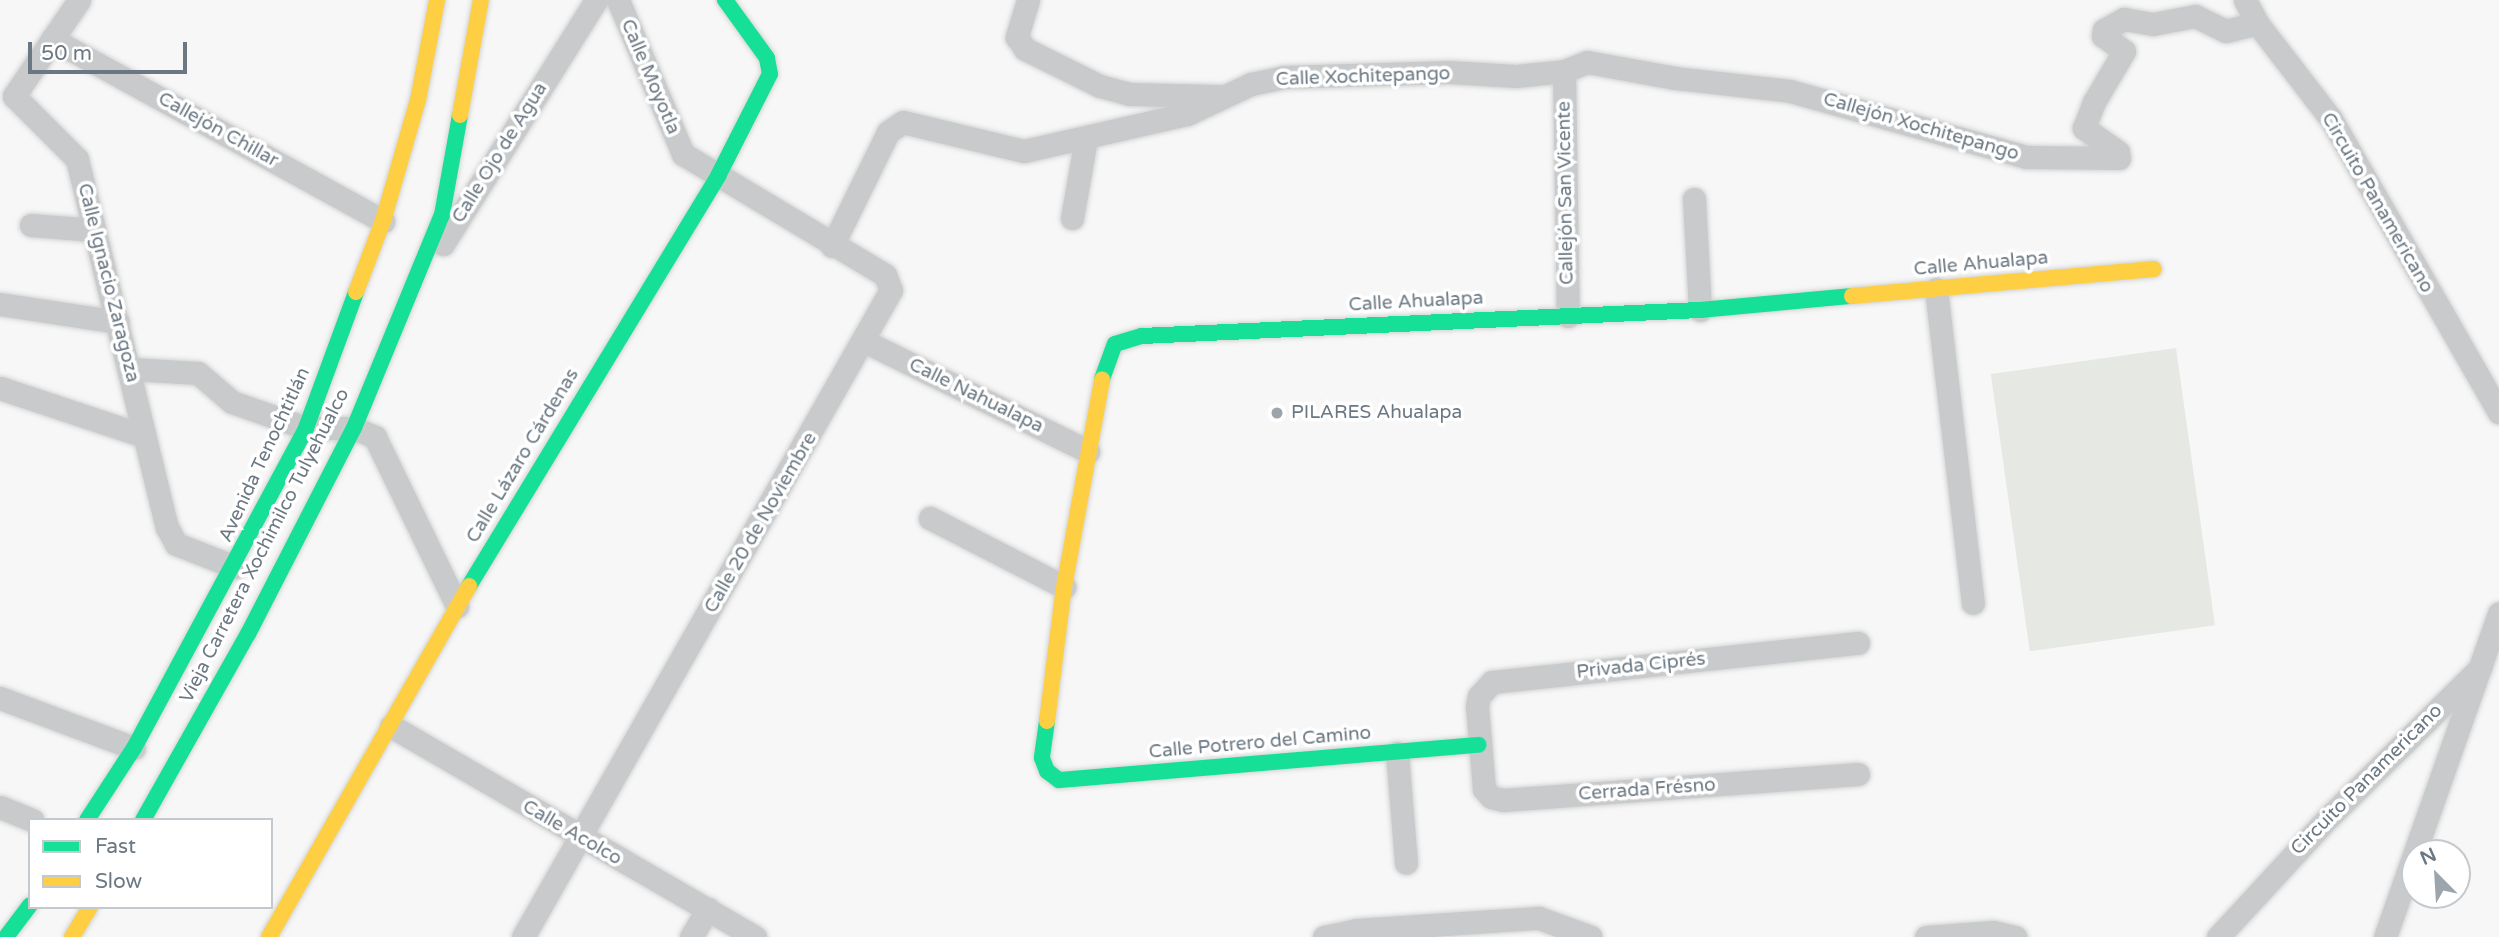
<!DOCTYPE html>
<html>
<head>
<meta charset="utf-8">
<style>
  body { margin:0 }
  #map { position:relative; width:2499px; height:937px; overflow:hidden; background:#f7f7f7; font-family:"Varela Round",sans-serif }
  div>[style] { position:absolute }
  .green>* { inset:0; background:#e6e8e4; transform-origin:0 0 }
  .roads { filter:drop-shadow(0 0 2px #d3d4d4) drop-shadow(0 0 2px #d3d4d4) }
  .street>* { height:23px; margin:-11.5px; padding:0 11.5px; transform-origin:11.5px; border-radius:11.5px; background:#c8cacb }
  .fast>* { height:16px; margin:-8px; padding:0 8px; transform-origin:8px; border-radius:8px; background:#16e098 }
  .slow>* { height:16px; margin:-8px; padding:0 8px; transform-origin:8px; border-radius:8px; background:#ffcf43 }
  .dots>* { width:19px; height:19px; translate:-50% -50%; box-sizing:border-box; border:4px solid #fff; border-radius:50% }
  span { translate:-50% -50%; white-space:nowrap; text-align:center; line-height:1.15; -webkit-text-stroke:7px #fff; paint-order:stroke }
  .street-label { font-size:19px; color:#6b7883 }
  .poi-label { font-size:19px; color:#6b7883 }
  .left { translate:0 -50%; text-align:left }
  .legend { position:absolute; left:28px; top:818px; width:245px; height:91px; box-sizing:border-box; background:#fff; border:2px solid #c4c9cd; margin:0; padding:9px 12px; list-style:none; font-size:21px; color:#6b7883 }
  .legend li { display:flex; align-items:center; gap:14px; height:35px }
  .legend b { width:35px; border:2px solid #c4c9cd }
  .north { position:absolute; left:2401px; top:839px; width:70px; height:70px; box-sizing:border-box; background:#fff; border:2px solid #c4c9cd; border-radius:50%; rotate:336deg; font-size:19px; font-weight:700; line-height:28px; text-align:center; color:#6b7883 }
  .north::after { content:''; display:block; margin:auto; width:24px; height:32px; background:#9ca4ac; clip-path:polygon(50% 0,100% 100%,50% 72%,0 100%) }
  .scale { position:absolute; left:28px; top:42px; width:159px; height:32px; box-sizing:border-box; border:4px solid #6b7883; border-top:0; padding-left:9px; font-size:21px; line-height:24px; white-space:nowrap; color:#6b7883; -webkit-text-stroke:5px #fff; paint-order:stroke }
</style>
</head>
<body>
<div id="map">
  <div class="green">
    <i style="left:2176px;top:348px;width:280px;height:187px;rotate:82deg"></i>
  </div>
  <div class="roads">
    <div class="street">
      <i style="left:79px;top:0;width:116px;rotate:124.1deg"></i>
      <i style="left:14px;top:96px;width:89px;rotate:45deg"></i>
      <i style="left:77px;top:159px;width:379px;rotate:76.3deg"></i>
      <i style="left:167px;top:527px;width:19px;rotate:62deg"></i>
      <i style="left:176px;top:544px;width:63px;rotate:21.3deg"></i>
      <i style="left:1028px;top:0;width:39px;rotate:107deg"></i>
      <i style="left:1017px;top:37px;width:14px;rotate:56deg"></i>
      <i style="left:1025px;top:49px;width:84px;rotate:26.3deg"></i>
      <i style="left:1100px;top:86px;width:31px;rotate:15deg"></i>
      <i style="left:1130px;top:94px;width:88px;rotate:1.3deg"></i>
      <i style="left:2245px;top:0;width:26px;rotate:62deg"></i>
      <i style="left:2257px;top:23px;width:121px;rotate:52.4deg"></i>
      <i style="left:2331px;top:119px;width:338px;rotate:60.2deg"></i>
      <i style="left:52px;top:39px;width:378px;rotate:28.8deg"></i>
      <i style="left:1564px;top:71px;width:245px;rotate:89.1deg"></i>
      <i style="left:1694px;top:199px;width:111px;rotate:86.9deg"></i>
      <i style="left:1072px;top:218px;width:80px;rotate:-80deg"></i>
      <i style="left:31px;top:225px;width:63px;rotate:4.5deg"></i>
      <i style="left:443px;top:244px;width:288px;rotate:-57.9deg"></i>
      <i style="left:832px;top:246px;width:127px;rotate:-63.8deg"></i>
      <i style="left:888px;top:132px;width:18px;rotate:-34deg"></i>
      <i style="left:903px;top:122px;width:124px;rotate:13.5deg"></i>
      <i style="left:1024px;top:151px;width:167px;rotate:-12.8deg"></i>
      <i style="left:1187px;top:114px;width:71px;rotate:-25.1deg"></i>
      <i style="left:1251px;top:84px;width:33px;rotate:-12deg"></i>
      <i style="left:1283px;top:77px;width:166px;rotate:-1.7deg"></i>
      <i style="left:1449px;top:72px;width:67px;rotate:3.4deg"></i>
      <i style="left:1516px;top:76px;width:48px;rotate:-5.9deg"></i>
      <i style="left:1564px;top:71px;width:25px;rotate:-21deg"></i>
      <i style="left:1587px;top:62px;width:89px;rotate:10.3deg"></i>
      <i style="left:1675px;top:78px;width:116px;rotate:6.4deg"></i>
      <i style="left:1790px;top:91px;width:245px;rotate:15.6deg"></i>
      <i style="left:2026px;top:157px;width:93px;rotate:0.6deg"></i>
      <i style="left:2119px;top:158px;width:6px;rotate:-99deg"></i>
      <i style="left:2118px;top:152px;width:42px;rotate:-144.8deg"></i>
      <i style="left:2084px;top:128px;width:28px;rotate:-69deg"></i>
      <i style="left:2094px;top:102px;width:59px;rotate:-59.5deg"></i>
      <i style="left:2124px;top:51px;width:26px;rotate:-144deg"></i>
      <i style="left:2103px;top:36px;width:6px;rotate:-81deg"></i>
      <i style="left:2104px;top:30px;width:23px;rotate:-29deg"></i>
      <i style="left:2124px;top:19px;width:29px;rotate:10deg"></i>
      <i style="left:2153px;top:24px;width:43px;rotate:-10.8deg"></i>
      <i style="left:2195px;top:16px;width:34px;rotate:26deg"></i>
      <i style="left:2226px;top:31px;width:32px;rotate:-14deg"></i>
      <i style="left:1936px;top:289px;width:316px;rotate:83.3deg"></i>
      <i style="left:0;top:304px;width:119px;rotate:8.7deg"></i>
      <i style="left:864px;top:341px;width:250px;rotate:26.2deg"></i>
      <i style="left:131px;top:369px;width:67px;rotate:3.4deg"></i>
      <i style="left:198px;top:373px;width:45px;rotate:40.5deg"></i>
      <i style="left:232px;top:402px;width:78px;rotate:19.4deg"></i>
      <i style="left:306px;top:428px;width:48px"></i>
      <i style="left:354px;top:428px;width:23px;rotate:23deg"></i>
      <i style="left:375px;top:437px;width:188px;rotate:64.1deg"></i>
      <i style="left:0;top:388px;width:152px;rotate:18.4deg"></i>
      <i style="left:930px;top:518px;width:151px;rotate:27.2deg"></i>
      <i style="left:0;top:698px;width:143px;rotate:20.5deg"></i>
      <i style="left:391px;top:726px;width:421px;rotate:30.1deg"></i>
      <i style="left:1397px;top:753px;width:110px;rotate:85.3deg"></i>
      <i style="left:1858px;top:774px;width:356px;rotate:175.8deg"></i>
      <i style="left:1503px;top:800px;width:12px;rotate:-166deg"></i>
      <i style="left:1491px;top:797px;width:11px;rotate:-131deg"></i>
      <i style="left:1484px;top:789px;width:83px;rotate:-94.8deg"></i>
      <i style="left:1477px;top:706px;width:10px;rotate:-79deg"></i>
      <i style="left:1479px;top:696px;width:19px;rotate:-47deg"></i>
      <i style="left:1492px;top:682px;width:368px;rotate:-6.1deg"></i>
      <i style="left:0;top:807px;width:35px;rotate:22deg"></i>
      <i style="left:523px;top:937px;width:744px;rotate:-60.37deg"></i>
      <i style="left:891px;top:290px;width:16px;rotate:-112deg"></i>
      <i style="left:885px;top:275px;width:235px;rotate:-149.1deg"></i>
      <i style="left:683px;top:154px;width:167px;rotate:-112.9deg"></i>
      <i style="left:691px;top:937px;width:33px;rotate:-59deg"></i>
      <i style="left:1324px;top:937px;width:33px;rotate:-12deg"></i>
      <i style="left:1356px;top:930px;width:183px;rotate:-3.8deg"></i>
      <i style="left:1539px;top:918px;width:55px;rotate:20.1deg"></i>
      <i style="left:1926px;top:937px;width:67px;rotate:-4.3deg"></i>
      <i style="left:1993px;top:932px;width:23px;rotate:13deg"></i>
      <i style="left:2218px;top:937px;width:162px;rotate:-47.3deg"></i>
      <i style="left:2328px;top:818px;width:214px;rotate:-44.6deg"></i>
      <i style="left:2385px;top:937px;width:343px;rotate:-70.6deg"></i>
    </div>
    <div class="fast">
      <i style="left:1102px;top:379px;width:37px;rotate:-70deg"></i>
      <i style="left:1115px;top:344px;width:28px;rotate:-17deg"></i>
      <i style="left:1142px;top:336px;width:559px;rotate:-2.67deg"></i>
      <i style="left:1700px;top:310px;width:153px;rotate:-5.3deg"></i>
      <i style="left:469px;top:586px;width:480px;rotate:-58.7deg"></i>
      <i style="left:718px;top:176px;width:114px;rotate:-63deg"></i>
      <i style="left:770px;top:74px;width:16px;rotate:-101deg"></i>
      <i style="left:767px;top:58px;width:72px;rotate:-125.9deg"></i>
      <i style="left:1047px;top:721px;width:37px;rotate:98deg"></i>
      <i style="left:1042px;top:758px;width:14px;rotate:69deg"></i>
      <i style="left:1047px;top:771px;width:15px;rotate:37deg"></i>
      <i style="left:1059px;top:780px;width:421px;rotate:-4.8deg"></i>
      <i style="left:87px;top:820px;width:86px;rotate:-56.9deg"></i>
      <i style="left:134px;top:748px;width:363px;rotate:-61.7deg"></i>
      <i style="left:306px;top:428px;width:145px;rotate:-69.8deg"></i>
      <i style="left:143px;top:820px;width:214px;rotate:-60.6deg"></i>
      <i style="left:248px;top:634px;width:232px;rotate:-62.8deg"></i>
      <i style="left:354px;top:428px;width:230px;rotate:-67.6deg"></i>
      <i style="left:442px;top:215px;width:102px;rotate:-79.8deg"></i>
      <i style="left:6px;top:937px;width:40px;rotate:-53deg"></i>
    </div>
    <div class="slow">
      <i style="left:460px;top:115px;width:117px;rotate:-79.7deg"></i>
      <i style="left:356px;top:292px;width:76px;rotate:-69.2deg"></i>
      <i style="left:383px;top:221px;width:126px;rotate:-73.9deg"></i>
      <i style="left:418px;top:100px;width:102px;rotate:-79.2deg"></i>
      <i style="left:1852px;top:296px;width:303px;rotate:-5.1deg"></i>
      <i style="left:1047px;top:721px;width:135px;rotate:-82.8deg"></i>
      <i style="left:1064px;top:587px;width:211px;rotate:-79.6deg"></i>
      <i style="left:72px;top:937px;width:35px;rotate:-59deg"></i>
      <i style="left:269px;top:937px;width:404px;rotate:-60.3deg"></i>
    </div>
  </div>
  <div class="dots">
    <i style="left:1277px;top:413px;background:#9ca4ac"></i>
  </div>
  <div class="street-label">
    <span style="left:650px;top:77px;rotate:67deg">Calle Moyotla</span>
    <span style="left:1363px;top:77px;rotate:-2deg">Calle Xochitepango</span>
    <span style="left:1921px;top:127px;rotate:16deg">Callejón Xochitepango</span>
    <span style="left:218px;top:130px;rotate:29deg">Callejón Chillar</span>
    <span style="left:500px;top:153px;rotate:-58deg">Calle Ojo de Agua</span>
    <span style="left:1566px;top:193px;rotate:-91deg">Callejón San Vicente</span>
    <span style="left:2377px;top:203px;rotate:60deg">Circuito Panamericano</span>
    <span style="left:1981px;top:264px;rotate:-5deg">Calle Ahualapa</span>
    <span style="left:108px;top:283px;rotate:76deg">Calle Ignacio Zaragoza</span>
    <span style="left:1416px;top:302px;rotate:-3deg">Calle Ahualapa</span>
    <span style="left:976px;top:396px;rotate:26deg">Calle Nahualapa</span>
    <span style="left:265px;top:455px;rotate:-65deg">Avenida Tenochtitlán</span>
    <span style="left:523px;top:456px;rotate:-59deg">Calle Lázaro Cárdenas</span>
    <span style="left:761px;top:523px;rotate:-60deg">Calle 20 de Noviembre</span>
    <span style="left:265px;top:546px;rotate:-63deg">Vieja Carretera Xochimilco Tulyehualco</span>
    <span style="left:1641px;top:666px;rotate:-6deg">Privada Ciprés</span>
    <span style="left:1260px;top:743px;rotate:-5deg">Calle Potrero del Camino</span>
    <span style="left:2367px;top:780px;rotate:-45deg">Circuito Panamericano</span>
    <span style="left:1647px;top:790px;rotate:-4deg">Cerrada Frésno</span>
    <span style="left:572px;top:833px;rotate:30deg">Calle Acolco</span>
  </div>
  <div class="poi-label">
    <span class="left" style="left:1291px;top:413px">PILARES Ahualapa</span>
  </div>
  <ul class="legend">
  <li><b style="height:9px;background:#16e098"></b>Fast</li>
  <li><b style="height:9px;background:#ffcf43"></b>Slow</li>
  </ul>
  <div class="north">N</div>
  <div class="scale">50 m</div>
</div>
</body>
</html>
